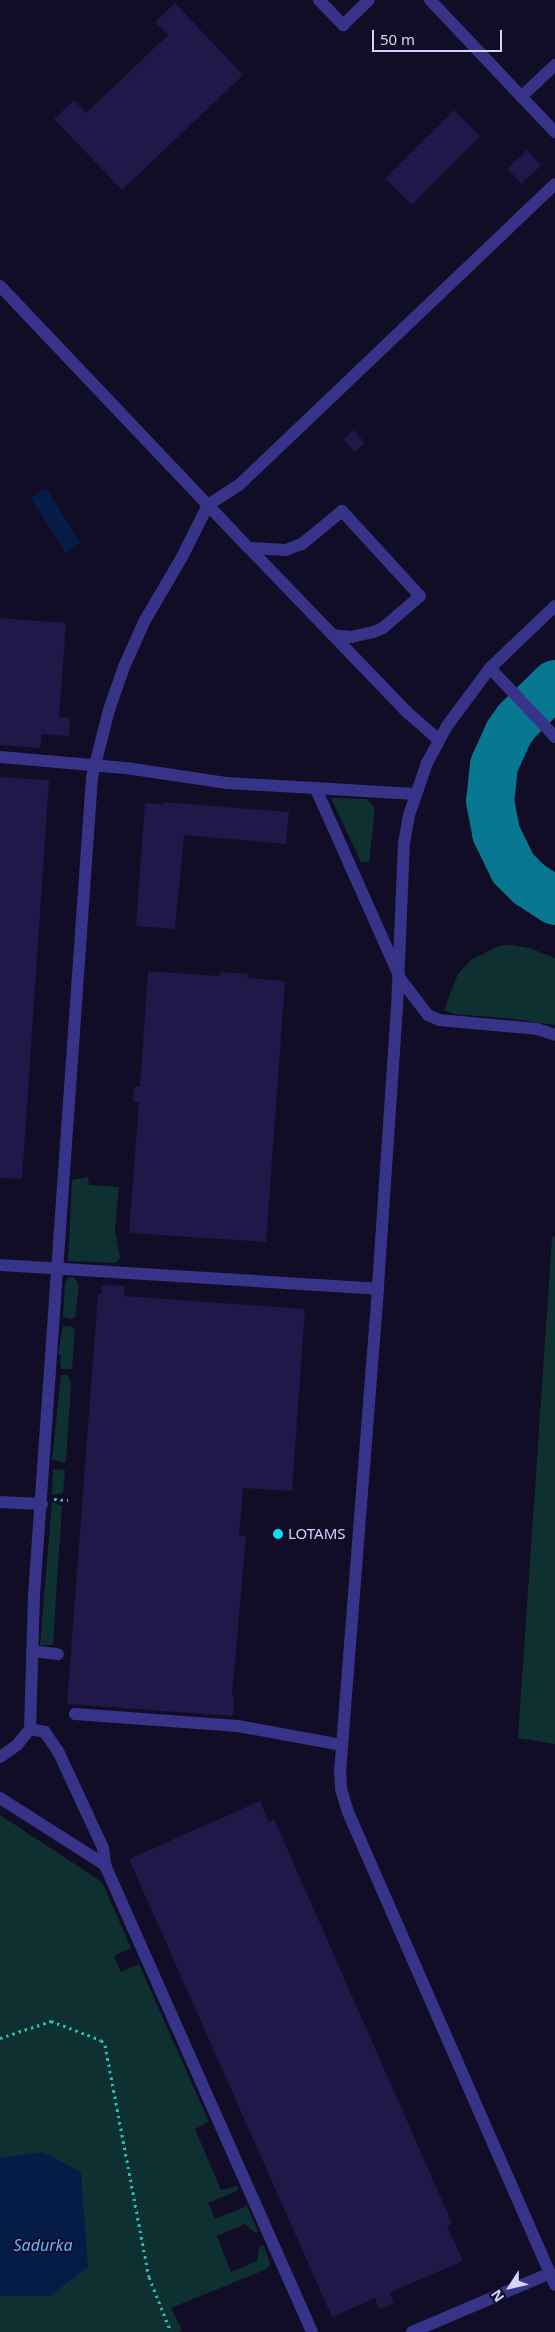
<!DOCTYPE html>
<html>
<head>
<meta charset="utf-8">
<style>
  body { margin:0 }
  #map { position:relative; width:555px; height:2332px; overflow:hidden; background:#110d26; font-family:"Noto Sans",sans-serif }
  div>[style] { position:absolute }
  .green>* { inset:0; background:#0f3030 }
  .water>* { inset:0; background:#051c46; transform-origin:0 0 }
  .taxiway>* { height:48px; margin:-24px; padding:0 24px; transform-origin:24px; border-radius:24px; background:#087791 }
  .building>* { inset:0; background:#211749; transform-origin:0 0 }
  .path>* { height:3px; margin-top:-1.5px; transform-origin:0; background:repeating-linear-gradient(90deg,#24c1b9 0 2.5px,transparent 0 6.5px) }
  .minor>* { height:12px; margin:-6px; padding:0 6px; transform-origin:6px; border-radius:6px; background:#373389 }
  .dots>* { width:14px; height:14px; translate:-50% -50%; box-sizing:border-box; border:2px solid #110d26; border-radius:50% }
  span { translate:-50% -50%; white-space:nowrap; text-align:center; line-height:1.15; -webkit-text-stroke:4px #110d26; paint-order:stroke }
  .poi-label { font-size:15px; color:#d7d1ff }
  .left { translate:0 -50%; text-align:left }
  .water-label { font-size:16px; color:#5fb3ff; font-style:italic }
  .north { position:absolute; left:485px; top:2262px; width:50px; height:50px; -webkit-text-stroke:4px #110d26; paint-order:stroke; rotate:235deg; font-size:14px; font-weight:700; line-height:20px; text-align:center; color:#d7d1ff }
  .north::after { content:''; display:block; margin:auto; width:18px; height:22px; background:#d7d1ff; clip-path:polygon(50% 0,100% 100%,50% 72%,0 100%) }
  .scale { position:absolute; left:372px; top:30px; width:130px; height:22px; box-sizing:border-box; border:2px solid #d7d1ff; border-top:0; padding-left:6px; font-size:15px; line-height:18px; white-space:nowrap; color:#d7d1ff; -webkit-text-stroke:4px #110d26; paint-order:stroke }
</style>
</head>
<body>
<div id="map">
  <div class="green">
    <i style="clip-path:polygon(331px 798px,367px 799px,375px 808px,369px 862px,361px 862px)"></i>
    <i style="clip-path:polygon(510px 945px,529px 948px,555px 958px,555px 1025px,515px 1019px,454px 1014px,444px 1010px,458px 974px,471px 960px,499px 946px)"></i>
    <i style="clip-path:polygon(88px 1177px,89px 1185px,119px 1187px,115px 1230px,120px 1258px,116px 1263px,68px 1261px,72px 1180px)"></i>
    <i style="clip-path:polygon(555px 1236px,555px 1744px,518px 1738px,552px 1238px)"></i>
    <i style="clip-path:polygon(74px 1277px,79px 1286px,75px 1317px,72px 1319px,63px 1317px,65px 1284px,67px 1278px)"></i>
    <i style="clip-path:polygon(63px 1326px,73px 1327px,75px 1331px,72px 1369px,61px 1369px,60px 1364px,61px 1355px,58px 1354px)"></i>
    <i style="clip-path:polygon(61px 1375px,68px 1375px,71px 1384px,66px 1463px,52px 1460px)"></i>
    <i style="clip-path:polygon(53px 1469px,65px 1470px,63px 1493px,52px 1495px)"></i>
    <i style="clip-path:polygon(52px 1502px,62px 1506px,53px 1645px,40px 1645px)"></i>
    <i style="clip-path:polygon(0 1815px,102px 1882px,131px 1948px,114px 1956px,121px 1972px,139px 1964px,209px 2122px,195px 2129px,221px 2190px,238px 2186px,237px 2191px,208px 2203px,215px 2219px,247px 2206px,258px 2231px,255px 2233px,245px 2224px,217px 2236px,231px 2272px,257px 2261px,259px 2248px,263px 2245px,267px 2254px,270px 2264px,267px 2269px,171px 2308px,182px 2330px,178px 2332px,0 2332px)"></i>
  </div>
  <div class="water">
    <i style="left:46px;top:488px;width:65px;height:18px;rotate:58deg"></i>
    <i style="clip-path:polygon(43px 2152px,81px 2172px,88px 2267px,50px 2296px,0 2296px,0 2158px)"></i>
  </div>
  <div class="taxiway">
    <i style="left:555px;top:684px;width:53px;rotate:135.8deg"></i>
    <i style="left:517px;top:721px;width:16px;rotate:125deg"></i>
    <i style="left:508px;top:734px;width:34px;rotate:114deg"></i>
    <i style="left:494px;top:765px;width:36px;rotate:96deg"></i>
    <i style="left:490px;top:801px;width:33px;rotate:79deg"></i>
    <i style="left:496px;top:833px;width:39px;rotate:64deg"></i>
    <i style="left:513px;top:868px;width:23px;rotate:45deg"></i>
    <i style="left:529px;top:884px;width:31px;rotate:33deg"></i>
  </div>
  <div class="building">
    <i style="clip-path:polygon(175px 3px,243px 75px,122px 190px,54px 119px,74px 100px,86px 113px,168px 35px,155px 22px)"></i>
    <i style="left:454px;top:110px;width:37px;height:97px;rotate:45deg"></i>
    <i style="left:527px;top:150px;width:21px;height:27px;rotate:47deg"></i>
    <i style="left:354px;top:430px;width:17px;height:14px;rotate:50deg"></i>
    <i style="clip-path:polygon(0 618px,66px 623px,59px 717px,70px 718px,69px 736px,42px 734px,40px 748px,0 745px)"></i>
    <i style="clip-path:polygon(0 777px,49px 780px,22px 1179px,0 1178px)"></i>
    <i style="clip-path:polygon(163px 802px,289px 812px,286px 844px,184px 835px,175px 929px,136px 926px,145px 803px,163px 804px)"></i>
    <i style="clip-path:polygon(148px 971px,219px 976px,220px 972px,248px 974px,247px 978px,285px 981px,266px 1242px,129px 1233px,139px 1102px,133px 1101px,134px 1087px,140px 1087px)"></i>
    <i style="clip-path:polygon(101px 1285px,125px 1286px,124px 1296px,305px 1309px,292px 1491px,243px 1488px,239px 1536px,246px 1536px,232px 1696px,234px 1696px,233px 1716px,67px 1704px,98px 1294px,101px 1294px)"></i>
    <i style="clip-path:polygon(260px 1801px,269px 1822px,274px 1819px,452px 2223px,447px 2226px,463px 2261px,389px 2293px,394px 2303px,379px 2309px,375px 2298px,332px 2317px,129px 1859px)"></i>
  </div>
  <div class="path">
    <i style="left:54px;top:1499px;width:14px;rotate:4deg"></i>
    <i style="left:0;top:2038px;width:54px;rotate:-18.4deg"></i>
    <i style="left:51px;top:2021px;width:53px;rotate:20.8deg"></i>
    <i style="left:101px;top:2040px;width:6px;rotate:51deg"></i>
    <i style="left:105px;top:2045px;width:236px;rotate:79.3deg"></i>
    <i style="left:149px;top:2277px;width:59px;rotate:68.2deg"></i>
  </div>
  <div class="minor">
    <i style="left:319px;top:0;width:35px;rotate:46deg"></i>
    <i style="left:343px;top:25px;width:36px;rotate:-44deg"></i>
    <i style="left:430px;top:0;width:182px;rotate:46.6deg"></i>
    <i style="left:521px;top:97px;width:47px;rotate:-43.3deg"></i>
    <i style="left:0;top:286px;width:361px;rotate:46.5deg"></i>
    <i style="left:249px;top:548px;width:229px;rotate:46.1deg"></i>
    <i style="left:408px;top:713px;width:41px;rotate:41.1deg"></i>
    <i style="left:249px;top:548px;width:37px;rotate:3deg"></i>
    <i style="left:286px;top:550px;width:17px;rotate:-21deg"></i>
    <i style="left:302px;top:544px;width:52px;rotate:-39.5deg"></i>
    <i style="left:342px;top:511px;width:115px;rotate:47.5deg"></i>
    <i style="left:420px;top:596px;width:49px;rotate:139.1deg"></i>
    <i style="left:383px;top:628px;width:11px;rotate:158deg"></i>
    <i style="left:373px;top:632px;width:23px;rotate:167deg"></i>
    <i style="left:351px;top:637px;width:18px;rotate:-174deg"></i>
    <i style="left:555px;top:606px;width:90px;rotate:136.4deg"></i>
    <i style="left:490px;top:668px;width:72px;rotate:126.6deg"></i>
    <i style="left:447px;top:726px;width:42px;rotate:118.4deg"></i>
    <i style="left:427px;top:763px;width:55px;rotate:109.1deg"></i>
    <i style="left:409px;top:815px;width:27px;rotate:100deg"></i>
    <i style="left:404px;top:842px;width:165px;rotate:92.4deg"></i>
    <i style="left:397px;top:1007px;width:283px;rotate:93.9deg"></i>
    <i style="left:378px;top:1289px;width:482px;rotate:94.5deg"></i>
    <i style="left:340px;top:1769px;width:20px;rotate:87deg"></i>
    <i style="left:341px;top:1789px;width:24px;rotate:73deg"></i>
    <i style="left:348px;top:1812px;width:516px;rotate:66.36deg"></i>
    <i style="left:490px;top:668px;width:95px;rotate:46.7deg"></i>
    <i style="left:0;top:757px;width:126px;rotate:5deg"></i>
    <i style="left:126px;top:768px;width:101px;rotate:8.5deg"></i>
    <i style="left:226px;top:783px;width:190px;rotate:3.3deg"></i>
    <i style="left:316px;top:789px;width:209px;rotate:66deg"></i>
    <i style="left:401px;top:980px;width:44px;rotate:52.4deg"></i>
    <i style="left:428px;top:1015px;width:12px;rotate:24deg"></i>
    <i style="left:439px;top:1020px;width:98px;rotate:5.2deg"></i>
    <i style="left:537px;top:1029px;width:19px;rotate:18deg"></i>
    <i style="left:0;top:1265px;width:379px;rotate:3.6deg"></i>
    <i style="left:0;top:1502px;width:42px;rotate:2.7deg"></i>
    <i style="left:32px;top:1651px;width:26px;rotate:7deg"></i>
    <i style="left:75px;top:1714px;width:163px;rotate:4.2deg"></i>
    <i style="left:238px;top:1726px;width:106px;rotate:10.4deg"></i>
    <i style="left:30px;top:1729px;width:15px;rotate:11deg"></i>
    <i style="left:45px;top:1732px;width:23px;rotate:56deg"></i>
    <i style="left:58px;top:1751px;width:107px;rotate:65.1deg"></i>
    <i style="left:103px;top:1848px;width:17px;rotate:83deg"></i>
    <i style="left:105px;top:1865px;width:511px;rotate:66.09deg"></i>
    <i style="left:0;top:1757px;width:21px;rotate:-35deg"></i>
    <i style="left:17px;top:1745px;width:21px;rotate:-51deg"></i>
    <i style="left:30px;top:1729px;width:134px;rotate:-88.3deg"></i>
    <i style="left:34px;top:1595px;width:820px;rotate:-85.94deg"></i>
    <i style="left:92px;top:777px;width:69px;rotate:-75.8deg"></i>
    <i style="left:109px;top:710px;width:46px;rotate:-70.8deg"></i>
    <i style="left:124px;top:667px;width:49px;rotate:-66deg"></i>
    <i style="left:144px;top:622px;width:75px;rotate:-59.7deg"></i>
    <i style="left:182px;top:557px;width:58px;rotate:-63.4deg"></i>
    <i style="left:208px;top:505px;width:37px;rotate:-33deg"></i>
    <i style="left:239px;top:485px;width:436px;rotate:-43.6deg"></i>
    <i style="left:0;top:1798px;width:125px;rotate:32.5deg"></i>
    <i style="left:412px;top:2332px;width:150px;rotate:-23.1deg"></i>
  </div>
  <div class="dots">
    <i style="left:278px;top:1534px;background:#00e1fc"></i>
  </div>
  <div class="poi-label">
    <span class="left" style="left:288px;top:1534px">LOTAMS</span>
  </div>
  <div class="water-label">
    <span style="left:43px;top:2245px">Sadurka</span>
  </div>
  <div class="north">N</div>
  <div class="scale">50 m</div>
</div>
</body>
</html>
